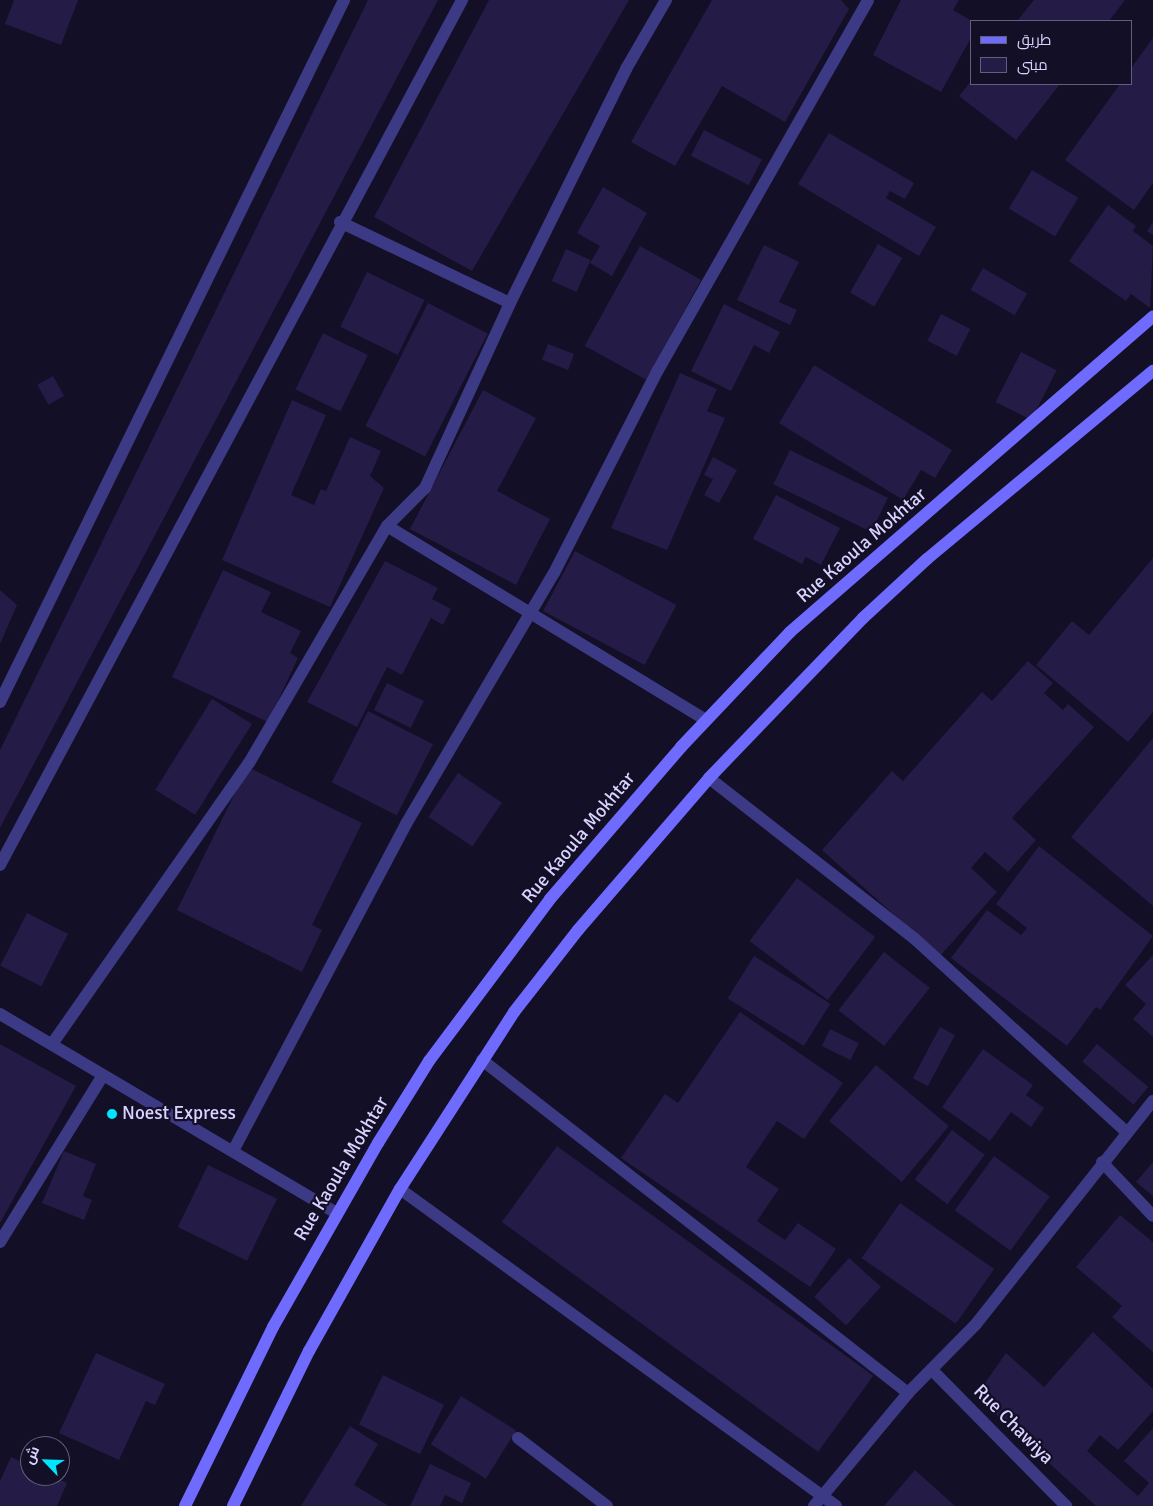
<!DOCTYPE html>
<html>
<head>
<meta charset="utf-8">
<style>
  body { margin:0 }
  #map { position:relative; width:1153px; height:1506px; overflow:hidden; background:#130f26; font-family:Signika,Cairo,sans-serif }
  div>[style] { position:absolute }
  .building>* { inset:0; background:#241b47; transform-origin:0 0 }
  .street>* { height:12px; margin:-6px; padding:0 6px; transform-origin:6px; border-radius:6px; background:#3d3a85 }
  .secondary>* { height:12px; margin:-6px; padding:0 6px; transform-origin:6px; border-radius:6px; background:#6f6bff }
  .dots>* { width:14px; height:14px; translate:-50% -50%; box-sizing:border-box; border:2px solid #130f26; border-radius:50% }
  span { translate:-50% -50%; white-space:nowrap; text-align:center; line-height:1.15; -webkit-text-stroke:4.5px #130f26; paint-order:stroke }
  .street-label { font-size:19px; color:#d9d4ff }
  .poi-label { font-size:19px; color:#d9d4ff }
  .left { translate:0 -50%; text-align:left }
  .legend { position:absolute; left:970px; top:20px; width:162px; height:65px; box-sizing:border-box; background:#130f26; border:1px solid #625e7d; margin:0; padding:6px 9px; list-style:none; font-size:15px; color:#d9d4ff }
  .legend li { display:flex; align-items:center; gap:10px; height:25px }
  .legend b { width:25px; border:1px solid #625e7d }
  .north { position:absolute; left:20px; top:1436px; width:50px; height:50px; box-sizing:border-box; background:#130f26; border:1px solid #625e7d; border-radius:50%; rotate:294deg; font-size:14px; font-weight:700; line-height:20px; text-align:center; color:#d9d4ff }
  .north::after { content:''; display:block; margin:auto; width:18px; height:22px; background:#00e5ff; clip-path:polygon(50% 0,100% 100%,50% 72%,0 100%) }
</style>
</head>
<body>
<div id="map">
  <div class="building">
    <i style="clip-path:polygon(14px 0,78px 0,61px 45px,5px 24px)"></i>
    <i style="clip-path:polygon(368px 0,438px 0,0 828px,0 750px)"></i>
    <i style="clip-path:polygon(489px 0,629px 0,472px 271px,374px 217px)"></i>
    <i style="clip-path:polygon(712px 0,841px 0,849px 9px,785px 122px,722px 86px,675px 166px,631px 142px)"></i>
    <i style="clip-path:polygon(901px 0,959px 0,953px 10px,972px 21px,972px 36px,941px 92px,873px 55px)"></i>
    <i style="clip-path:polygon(1034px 0,1125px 0,1109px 21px,1017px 21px)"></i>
    <i style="clip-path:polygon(1153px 38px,1153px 183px,1134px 210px,1065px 160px,1120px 84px,1132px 84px,1132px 67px)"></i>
    <i style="clip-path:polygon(972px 80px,972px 84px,1060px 84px,1016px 140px,959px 96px)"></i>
    <i style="left:704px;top:130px;width:65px;height:29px;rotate:27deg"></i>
    <i style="clip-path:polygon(829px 133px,914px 183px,905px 199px,890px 191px,886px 198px,936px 227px,919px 256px,798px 184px)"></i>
    <i style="left:1032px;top:170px;width:54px;height:45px;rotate:31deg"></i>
    <i style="clip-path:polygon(603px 187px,647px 213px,612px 276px,590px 263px,600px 246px,577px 233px)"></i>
    <i style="clip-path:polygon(1108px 205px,1136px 226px,1133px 231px,1153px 246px,1150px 308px,1131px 294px,1126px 301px,1069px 261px)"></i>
    <i style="clip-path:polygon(1153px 222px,1153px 235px,1147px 231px)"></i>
    <i style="left:878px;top:244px;width:28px;height:56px;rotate:30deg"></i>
    <i style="clip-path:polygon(764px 245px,799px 262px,779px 302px,797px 310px,790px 325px,737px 300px)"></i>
    <i style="left:640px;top:246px;width:70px;height:114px;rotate:29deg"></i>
    <i style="left:566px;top:249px;width:27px;height:35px;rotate:24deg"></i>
    <i style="left:983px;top:268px;width:51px;height:25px;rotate:30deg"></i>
    <i style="left:367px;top:272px;width:64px;height:61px;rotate:26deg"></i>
    <i style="left:428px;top:303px;width:67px;height:138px;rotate:27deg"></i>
    <i style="clip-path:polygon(724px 304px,780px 332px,769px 353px,754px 345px,731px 391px,691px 371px)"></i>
    <i style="left:941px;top:314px;width:33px;height:30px;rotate:27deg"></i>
    <i style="left:323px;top:333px;width:50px;height:63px;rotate:26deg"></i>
    <i style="left:548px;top:344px;width:28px;height:17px;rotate:21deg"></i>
    <i style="left:1021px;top:352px;width:40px;height:56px;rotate:27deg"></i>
    <i style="clip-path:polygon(814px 365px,952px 450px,935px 478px,921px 470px,903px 500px,779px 423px)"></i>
    <i style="clip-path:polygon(680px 373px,717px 389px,707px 411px,725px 418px,667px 550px,611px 528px)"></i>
    <i style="left:53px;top:376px;width:23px;height:18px;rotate:61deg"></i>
    <i style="clip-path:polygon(483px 390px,536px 418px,497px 491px,550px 519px,516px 585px,410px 529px)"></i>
    <i style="clip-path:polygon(292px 400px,326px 415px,291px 495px,314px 505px,321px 489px,326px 491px,350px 437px,381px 451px,370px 476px,384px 488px,330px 607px,222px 560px)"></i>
    <i style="left:790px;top:450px;width:109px;height:38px;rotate:26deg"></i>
    <i style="clip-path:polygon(713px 457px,737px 470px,719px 503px,704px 495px,713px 479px,704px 475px)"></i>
    <i style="clip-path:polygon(776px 495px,840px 528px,821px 565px,806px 557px,802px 564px,753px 539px)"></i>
    <i style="left:575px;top:551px;width:115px;height:68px;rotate:28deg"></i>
    <i style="clip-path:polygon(1153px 558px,1153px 712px,1128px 742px,1036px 665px,1072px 621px,1089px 635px)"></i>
    <i style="clip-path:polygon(385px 561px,438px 588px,432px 599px,451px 609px,443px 625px,431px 618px,402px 675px,387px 667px,357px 727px,307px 702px)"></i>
    <i style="clip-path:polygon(223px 570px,271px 592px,261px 612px,301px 631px,290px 653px,298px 658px,268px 722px,172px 677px)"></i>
    <i style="clip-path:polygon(0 590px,17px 605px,0 644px)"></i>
    <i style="clip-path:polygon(1028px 661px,1053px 683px,1044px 693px,1063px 710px,1068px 704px,1094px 727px,1012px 818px,1036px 840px,1008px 872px,985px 852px,971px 868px,997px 892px,940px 956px,822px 850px,892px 771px,903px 781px,982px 692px,992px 701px)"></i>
    <i style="left:387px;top:683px;width:41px;height:30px;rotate:26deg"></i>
    <i style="left:212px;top:699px;width:47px;height:107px;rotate:32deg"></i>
    <i style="left:368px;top:711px;width:73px;height:80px;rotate:27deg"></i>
    <i style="clip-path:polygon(1153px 738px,1153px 906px,1071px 837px)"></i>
    <i style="clip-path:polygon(248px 767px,362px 823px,312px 925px,322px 930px,302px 972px,177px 910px)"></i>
    <i style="left:458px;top:773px;width:53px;height:53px;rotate:34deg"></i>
    <i style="clip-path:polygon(1039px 846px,1153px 936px,1100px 1010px,1096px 1007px,1067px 1046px,951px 958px,987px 910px,1021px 935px,1027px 928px,996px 904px)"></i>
    <i style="left:797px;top:878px;width:98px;height:79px;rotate:37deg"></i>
    <i style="left:27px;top:913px;width:46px;height:59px;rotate:27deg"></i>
    <i style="left:884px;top:952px;width:58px;height:74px;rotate:38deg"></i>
    <i style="clip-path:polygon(1153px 955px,1153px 1037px,1133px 1019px,1146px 1004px,1125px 985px)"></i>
    <i style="left:754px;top:956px;width:90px;height:50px;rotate:32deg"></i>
    <i style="clip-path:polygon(740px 1012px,843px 1083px,804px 1139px,777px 1121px,746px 1167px,779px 1189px,757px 1221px,785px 1240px,798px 1223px,836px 1249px,810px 1287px,621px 1158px,665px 1094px,678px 1103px)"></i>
    <i style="left:940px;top:1027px;width:17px;height:58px;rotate:28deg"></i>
    <i style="left:830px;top:1029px;width:32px;height:19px;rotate:26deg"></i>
    <i style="clip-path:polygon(0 1044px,76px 1086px,0 1223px)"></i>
    <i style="left:1097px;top:1044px;width:67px;height:23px;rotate:40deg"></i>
    <i style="clip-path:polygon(983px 1049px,1033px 1085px,1026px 1095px,1044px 1108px,1031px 1127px,1011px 1112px,990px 1141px,942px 1107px)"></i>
    <i style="left:876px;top:1065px;width:95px;height:73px;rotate:40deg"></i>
    <i style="left:952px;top:1130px;width:41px;height:62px;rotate:37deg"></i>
    <i style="left:557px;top:1146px;width:391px;height:94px;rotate:36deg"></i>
    <i style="clip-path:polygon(64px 1151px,96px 1164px,83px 1196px,92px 1200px,84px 1220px,42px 1203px)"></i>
    <i style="left:994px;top:1156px;width:69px;height:67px;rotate:36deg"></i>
    <i style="clip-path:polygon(1153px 1162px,1153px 1196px,1136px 1182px)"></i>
    <i style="left:208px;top:1165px;width:77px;height:69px;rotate:26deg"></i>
    <i style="left:900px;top:1203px;width:115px;height:67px;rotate:35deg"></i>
    <i style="clip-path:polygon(1120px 1215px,1153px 1242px,1153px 1352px,1112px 1317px,1122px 1306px,1076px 1267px)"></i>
    <i style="left:849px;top:1258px;width:43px;height:52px;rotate:42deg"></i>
    <i style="clip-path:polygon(1093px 1332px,1153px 1389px,1153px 1411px,1118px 1450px,1100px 1435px,1087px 1451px,1138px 1496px,1149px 1483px,1124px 1461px,1153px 1428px,1153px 1506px,1096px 1506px,976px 1396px,1006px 1353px,1044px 1387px)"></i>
    <i style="clip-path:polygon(96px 1353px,165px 1384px,155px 1405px,146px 1401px,119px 1460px,59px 1433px)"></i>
    <i style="left:383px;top:1375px;width:68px;height:55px;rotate:26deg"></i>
    <i style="left:461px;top:1396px;width:65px;height:57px;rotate:32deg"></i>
    <i style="clip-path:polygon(350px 1426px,378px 1444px,354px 1485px,389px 1506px,301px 1506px)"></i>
    <i style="clip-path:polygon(11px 1457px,30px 1466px,30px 1476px,52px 1476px,67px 1483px,57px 1506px,0 1506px,0 1481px)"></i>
    <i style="clip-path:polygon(430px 1464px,471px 1483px,462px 1503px,445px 1495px,440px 1506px,410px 1506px)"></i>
    <i style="clip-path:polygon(915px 1470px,955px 1506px,884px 1506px)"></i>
  </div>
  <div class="street">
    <i style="left:340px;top:222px;width:188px;rotate:25.5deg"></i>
    <i style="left:387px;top:526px;width:373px;rotate:31.3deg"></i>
    <i style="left:0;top:702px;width:782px;rotate:-63.89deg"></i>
    <i style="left:709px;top:778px;width:261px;rotate:38deg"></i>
    <i style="left:915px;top:939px;width:285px;rotate:42.4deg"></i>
    <i style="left:0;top:865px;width:981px;rotate:-61.89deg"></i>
    <i style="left:0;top:1014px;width:391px;rotate:30.6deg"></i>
    <i style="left:52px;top:1044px;width:343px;rotate:-55deg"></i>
    <i style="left:249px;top:763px;width:274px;rotate:-59.8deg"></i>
    <i style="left:387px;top:526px;width:54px;rotate:-45deg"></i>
    <i style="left:425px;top:488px;width:204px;rotate:-65.3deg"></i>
    <i style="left:510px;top:303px;width:261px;rotate:-63.6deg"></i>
    <i style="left:626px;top:69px;width:80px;rotate:-59.9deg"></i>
    <i style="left:482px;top:1060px;width:541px;rotate:38.01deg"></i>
    <i style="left:234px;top:1149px;width:368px;rotate:-62.1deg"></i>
    <i style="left:406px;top:824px;width:291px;rotate:-59.5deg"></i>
    <i style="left:554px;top:573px;width:228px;rotate:-62.9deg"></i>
    <i style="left:658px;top:370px;width:425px;rotate:-60.4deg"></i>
    <i style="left:1102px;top:1162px;width:74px;rotate:46.6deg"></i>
    <i style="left:400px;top:1189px;width:539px;rotate:36.02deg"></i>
    <i style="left:0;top:1242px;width:196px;rotate:-58.3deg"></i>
    <i style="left:933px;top:1371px;width:190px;rotate:45.4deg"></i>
    <i style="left:518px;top:1438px;width:112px;rotate:37.4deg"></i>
    <i style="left:814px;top:1506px;width:147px;rotate:-50.2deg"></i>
    <i style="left:908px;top:1393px;width:97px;rotate:-45.4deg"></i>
    <i style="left:976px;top:1324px;width:285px;rotate:-51.6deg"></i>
  </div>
  <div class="secondary">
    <i style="left:185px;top:1506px;width:199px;rotate:-63.8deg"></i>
    <i style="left:273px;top:1327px;width:212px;rotate:-60.3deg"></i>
    <i style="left:378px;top:1143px;width:97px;rotate:-58.1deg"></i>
    <i style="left:429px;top:1061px;width:202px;rotate:-53.2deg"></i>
    <i style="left:550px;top:899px;width:201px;rotate:-49.2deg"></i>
    <i style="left:681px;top:747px;width:158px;rotate:-46.5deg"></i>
    <i style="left:790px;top:632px;width:481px;rotate:-41deg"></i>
    <i style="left:233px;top:1506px;width:173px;rotate:-63.9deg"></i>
    <i style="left:309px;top:1351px;width:186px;rotate:-60.7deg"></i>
    <i style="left:400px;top:1189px;width:211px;rotate:-57.2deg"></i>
    <i style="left:514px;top:1012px;width:104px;rotate:-52deg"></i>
    <i style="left:578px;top:930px;width:201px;rotate:-49.2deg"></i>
    <i style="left:709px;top:778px;width:222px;rotate:-46.1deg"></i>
    <i style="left:863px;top:618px;width:87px;rotate:-42.7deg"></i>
    <i style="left:927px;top:559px;width:294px;rotate:-39.8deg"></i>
  </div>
  <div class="dots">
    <i style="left:112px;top:1114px;background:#00e5ff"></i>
  </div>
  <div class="street-label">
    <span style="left:862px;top:546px;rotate:-41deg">Rue Kaoula Mokhtar</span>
    <span style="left:579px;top:838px;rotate:-50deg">Rue Kaoula Mokhtar</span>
    <span style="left:342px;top:1169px;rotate:-59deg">Rue Kaoula Mokhtar</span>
    <span style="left:1013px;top:1425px;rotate:45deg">Rue Chawiya</span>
  </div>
  <div class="poi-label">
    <span class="left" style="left:122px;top:1114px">Noest Express</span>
  </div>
  <ul class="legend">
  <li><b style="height:6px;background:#6f6bff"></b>طريق</li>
  <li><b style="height:14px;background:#241b47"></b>مبنى</li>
  </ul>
  <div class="north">ش</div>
</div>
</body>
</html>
